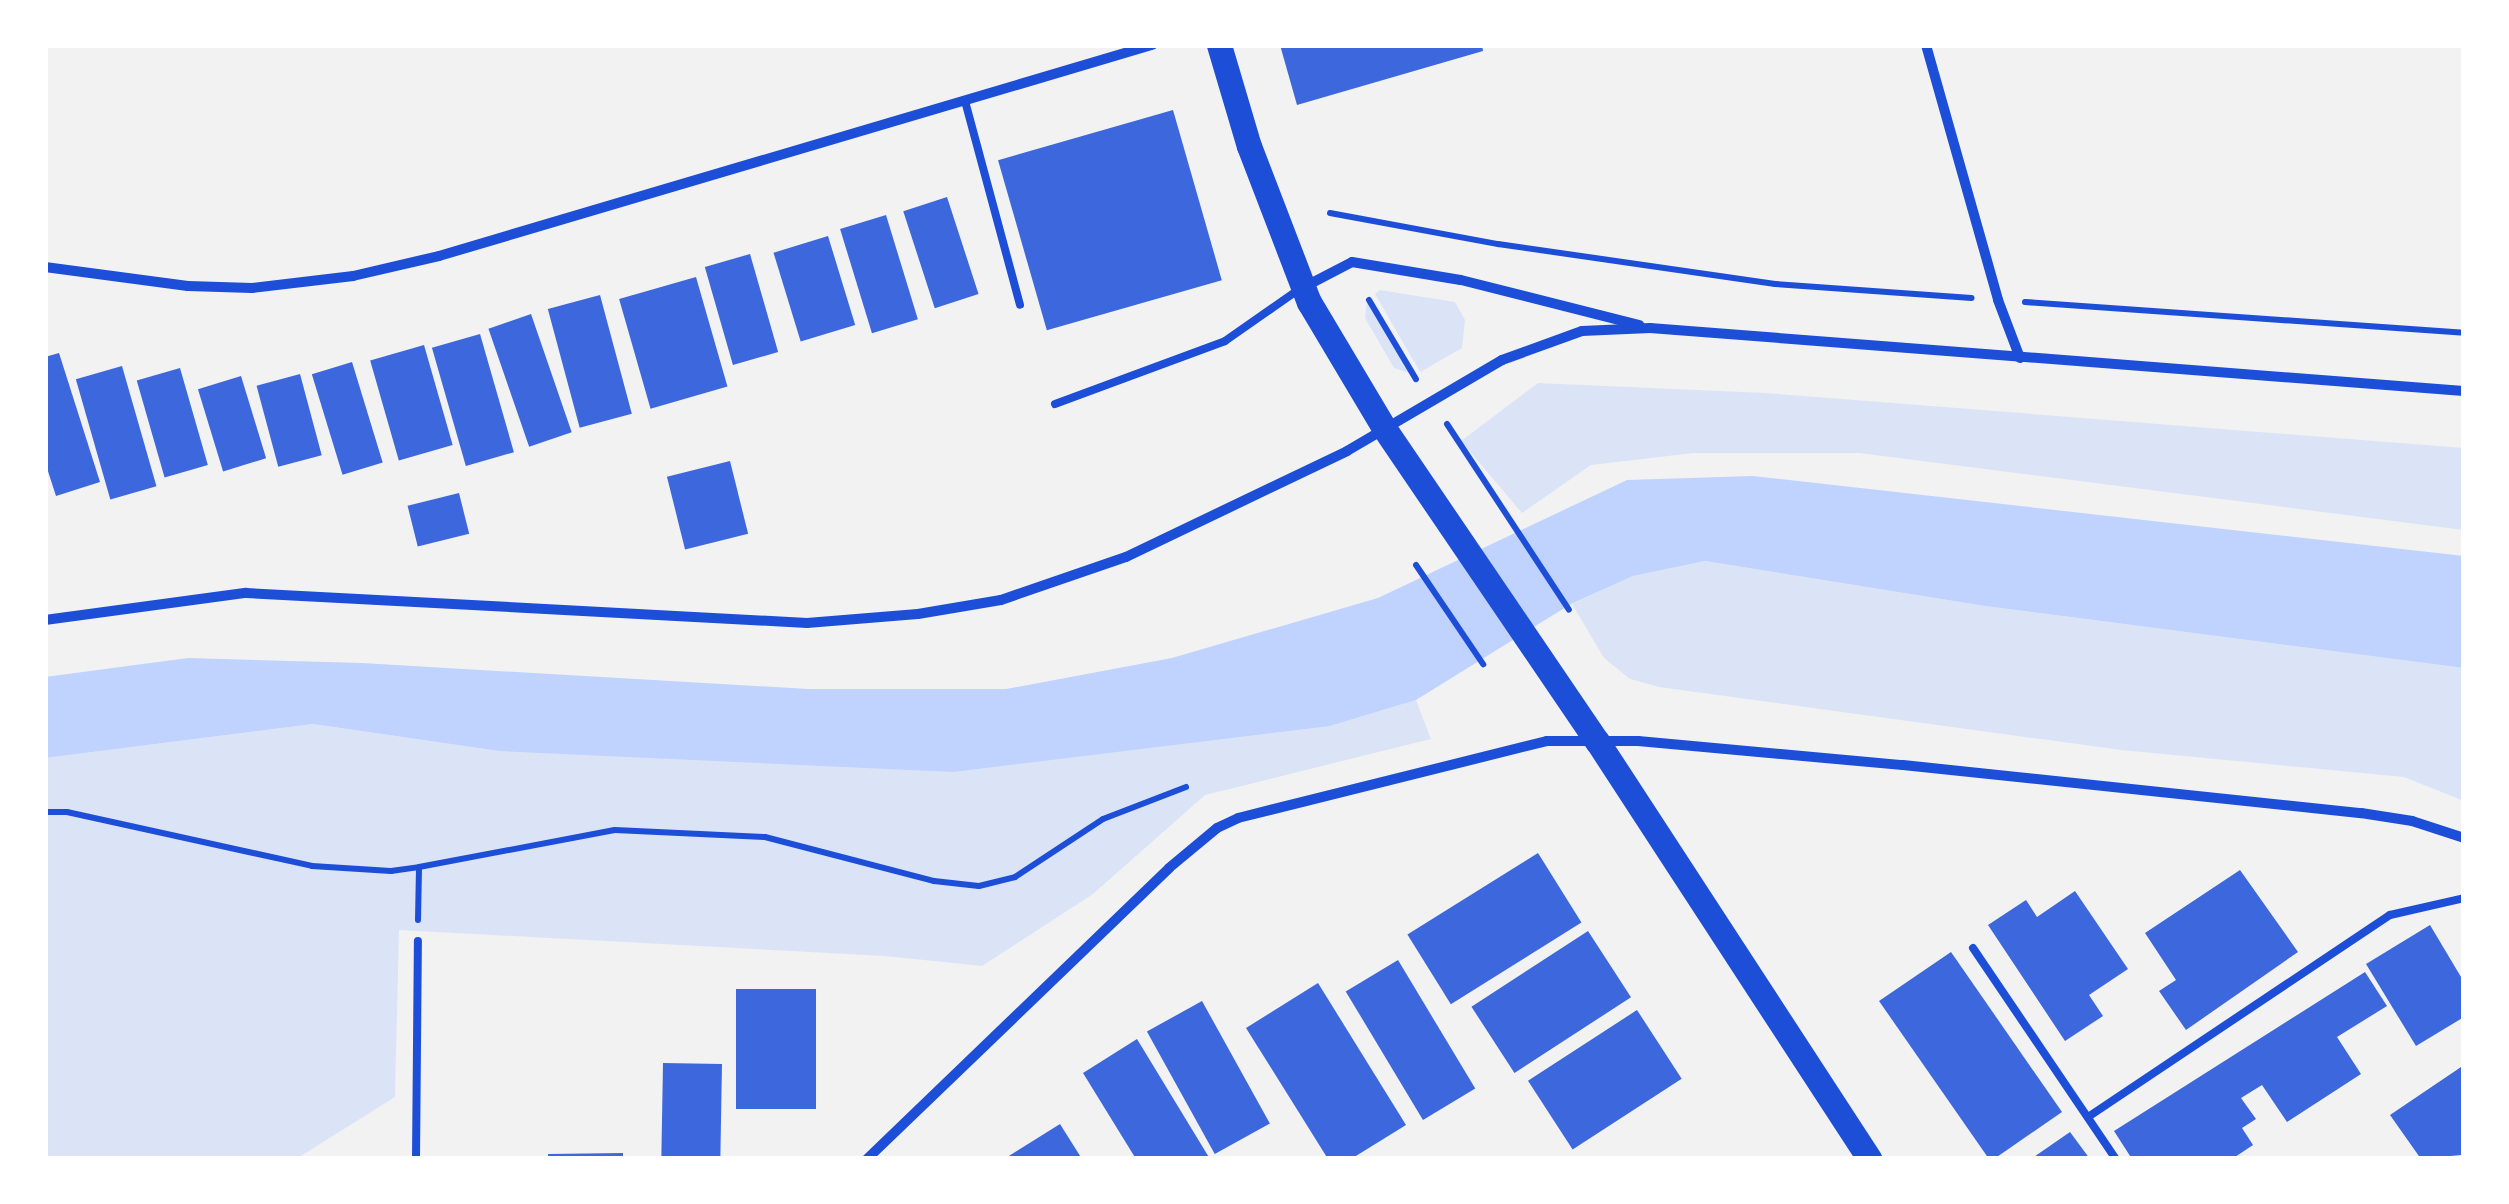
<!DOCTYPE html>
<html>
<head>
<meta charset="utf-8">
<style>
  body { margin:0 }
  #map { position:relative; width:2509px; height:1204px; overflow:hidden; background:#f2f2f2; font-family:Bitter,serif }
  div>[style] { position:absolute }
  .green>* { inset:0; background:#dbe4f7 }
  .water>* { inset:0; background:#bfd3fe }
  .building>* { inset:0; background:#3d67dc; transform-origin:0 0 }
  .path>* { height:6px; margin:-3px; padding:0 3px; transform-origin:3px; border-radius:3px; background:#1d4ed8 }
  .service>* { height:8px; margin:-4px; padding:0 4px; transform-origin:4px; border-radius:4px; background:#1d4ed8 }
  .minor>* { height:10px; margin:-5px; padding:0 5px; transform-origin:5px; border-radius:5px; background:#1d4ed8 }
  .primary>* { height:25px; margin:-12.5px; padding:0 12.5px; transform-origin:12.5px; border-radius:12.5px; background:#1d4ed8 }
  span { translate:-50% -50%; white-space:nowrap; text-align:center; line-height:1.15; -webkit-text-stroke:9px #fff; paint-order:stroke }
  .frame { position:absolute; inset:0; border:48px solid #fff; pointer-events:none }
</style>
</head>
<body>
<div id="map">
  <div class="green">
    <i style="clip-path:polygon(1380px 290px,1455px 302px,1465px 320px,1462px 348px,1420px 372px,1375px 294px)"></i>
    <i style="clip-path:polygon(1367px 301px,1412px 374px,1394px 368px,1365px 318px)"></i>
    <i style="clip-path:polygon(1538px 383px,1766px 393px,2464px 448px,2464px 530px,1859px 453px,1694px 453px,1591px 465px,1522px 513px,1461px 441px)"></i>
    <i style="clip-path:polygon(1705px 561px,1985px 606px,2464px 668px,2464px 801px,2404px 777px,2121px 750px,1659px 687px,1630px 679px,1604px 658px,1572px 604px,1633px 576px)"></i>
    <i style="clip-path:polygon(1416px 700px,1431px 739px,1205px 795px,1093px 894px,982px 966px,885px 956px,399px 930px,395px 1097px,296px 1159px,45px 1159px,45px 758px,313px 724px,499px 751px,1330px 726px)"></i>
  </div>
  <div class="water">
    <i style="clip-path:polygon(1753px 476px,2464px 556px,2464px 668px,1985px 606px,1705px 561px,1633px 576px,1571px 604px,1416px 700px,1330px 726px,953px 772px,499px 751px,313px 724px,45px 758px,45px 677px,188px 658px,362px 663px,808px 689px,1006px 689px,1172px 658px,1378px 598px,1627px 480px)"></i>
  </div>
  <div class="building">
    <i style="clip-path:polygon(1280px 45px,1482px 45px,1483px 51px,1297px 105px)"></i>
    <i style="left:1173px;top:110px;width:177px;height:182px;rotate:74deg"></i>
    <i style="left:947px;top:197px;width:102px;height:46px;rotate:72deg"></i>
    <i style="left:886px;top:215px;width:109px;height:48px;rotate:73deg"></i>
    <i style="left:828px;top:236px;width:93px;height:57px;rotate:73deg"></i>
    <i style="left:750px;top:254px;width:102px;height:47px;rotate:74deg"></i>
    <i style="left:696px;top:277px;width:114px;height:80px;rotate:74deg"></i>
    <i style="left:600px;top:295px;width:123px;height:54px;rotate:75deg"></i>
    <i style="left:531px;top:314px;width:125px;height:45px;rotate:71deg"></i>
    <i style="left:480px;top:334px;width:123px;height:50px;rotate:74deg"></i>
    <i style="left:424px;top:345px;width:104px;height:56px;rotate:74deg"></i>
    <i style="clip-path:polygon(59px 353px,100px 482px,56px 496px,45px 462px,45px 357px)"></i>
    <i style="left:352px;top:362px;width:105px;height:42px;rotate:73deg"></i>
    <i style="left:122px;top:366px;width:125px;height:48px;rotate:74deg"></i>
    <i style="left:180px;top:368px;width:101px;height:45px;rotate:74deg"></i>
    <i style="left:300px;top:374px;width:84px;height:45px;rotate:75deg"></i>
    <i style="left:241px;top:376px;width:86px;height:45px;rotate:73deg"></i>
    <i style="left:730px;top:461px;width:75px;height:65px;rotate:76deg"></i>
    <i style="left:459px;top:493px;width:42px;height:53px;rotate:76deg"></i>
    <i style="left:1538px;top:853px;width:82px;height:154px;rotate:58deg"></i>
    <i style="clip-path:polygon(2240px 870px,2298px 952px,2186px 1030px,2159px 991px,2176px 980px,2145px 933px)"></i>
    <i style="clip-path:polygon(2075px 891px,2128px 969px,2089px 995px,2103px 1016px,2065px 1041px,1988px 925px,2026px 900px,2037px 917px)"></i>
    <i style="clip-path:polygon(2430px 925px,2464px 982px,2464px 1017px,2416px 1046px,2366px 964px)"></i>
    <i style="left:1588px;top:931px;width:79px;height:139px;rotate:57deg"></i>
    <i style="clip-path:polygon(1951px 952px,2062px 1112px,1994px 1159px,1989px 1159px,1879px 1001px)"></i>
    <i style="left:1398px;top:960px;width:150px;height:61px;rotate:59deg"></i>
    <i style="clip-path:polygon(2365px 972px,2387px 1006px,2337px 1037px,2361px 1074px,2287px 1122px,2262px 1085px,2241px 1098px,2256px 1119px,2242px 1128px,2253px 1145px,2232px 1159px,2132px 1159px,2114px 1131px)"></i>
    <i style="clip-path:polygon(1318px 983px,1406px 1125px,1351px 1159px,1328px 1159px,1246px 1028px)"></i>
    <i style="left:736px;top:989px;width:80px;height:120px"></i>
    <i style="left:1202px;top:1001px;width:140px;height:63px;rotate:61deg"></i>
    <i style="left:1637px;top:1010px;width:82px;height:130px;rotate:57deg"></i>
    <i style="clip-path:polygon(1137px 1039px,1210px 1159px,1136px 1159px,1083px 1073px)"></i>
    <i style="left:663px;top:1063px;width:59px;height:96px;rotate:1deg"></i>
    <i style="clip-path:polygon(2464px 1065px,2464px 1159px,2461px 1155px,2421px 1159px,2390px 1115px)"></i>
    <i style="clip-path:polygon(1060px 1124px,1082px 1159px,1004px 1159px)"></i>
    <i style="clip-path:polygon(2070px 1132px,2090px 1159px,2031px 1159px)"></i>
    <i style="clip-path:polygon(623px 1153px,623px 1159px,548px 1159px,548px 1154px)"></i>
  </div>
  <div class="path">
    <i style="left:1330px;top:213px;width:171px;rotate:10.5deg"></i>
    <i style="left:1498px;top:244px;width:280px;rotate:8.2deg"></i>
    <i style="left:1775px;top:284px;width:197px;rotate:4.1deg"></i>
    <i style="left:1369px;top:300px;width:92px;rotate:59.3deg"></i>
    <i style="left:2025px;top:302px;width:440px;rotate:4deg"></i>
    <i style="left:1447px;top:424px;width:222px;rotate:56.7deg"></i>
    <i style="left:1416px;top:565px;width:120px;rotate:55.9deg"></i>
    <i style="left:45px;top:812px;width:22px"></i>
    <i style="left:67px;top:812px;width:251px;rotate:12.4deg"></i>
    <i style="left:312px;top:866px;width:79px;rotate:3.6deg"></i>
    <i style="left:391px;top:871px;width:28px;rotate:-8deg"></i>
    <i style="left:419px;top:867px;width:199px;rotate:-10.7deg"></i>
    <i style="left:615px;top:830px;width:150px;rotate:2.7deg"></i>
    <i style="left:765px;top:837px;width:175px;rotate:14.6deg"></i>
    <i style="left:934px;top:881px;width:45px;rotate:6.3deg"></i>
    <i style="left:979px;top:886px;width:37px;rotate:-14deg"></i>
    <i style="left:1015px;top:877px;width:105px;rotate:-33.4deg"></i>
    <i style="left:1103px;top:819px;width:89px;rotate:-21.1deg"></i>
    <i style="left:418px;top:920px;width:52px;rotate:-88.9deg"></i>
  </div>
  <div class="service">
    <i style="left:965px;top:101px;width:211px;rotate:74.9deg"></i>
    <i style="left:1055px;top:404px;width:181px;rotate:-20.3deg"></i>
    <i style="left:1225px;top:341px;width:89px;rotate:-34.9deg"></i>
    <i style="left:1973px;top:948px;width:255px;rotate:55.9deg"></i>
    <i style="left:2088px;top:1117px;width:363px;rotate:-33.8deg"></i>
    <i style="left:2390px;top:915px;width:76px;rotate:-12.9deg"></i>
    <i style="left:416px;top:1159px;width:218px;rotate:-89.5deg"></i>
  </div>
  <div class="minor">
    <i style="left:1926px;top:45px;width:265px;rotate:74.2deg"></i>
    <i style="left:1998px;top:300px;width:62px;rotate:69.2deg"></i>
    <i style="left:45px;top:267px;width:144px;rotate:7.6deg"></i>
    <i style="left:188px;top:286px;width:64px;rotate:1.8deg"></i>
    <i style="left:252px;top:288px;width:102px;rotate:-6.8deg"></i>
    <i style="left:353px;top:276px;width:88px;rotate:-13.1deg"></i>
    <i style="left:439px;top:256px;width:744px;rotate:-16.49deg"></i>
    <i style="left:1304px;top:287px;width:54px;rotate:-27.5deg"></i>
    <i style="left:1352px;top:262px;width:110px;rotate:9.4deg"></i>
    <i style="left:1461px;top:280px;width:184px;rotate:14.2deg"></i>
    <i style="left:45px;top:620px;width:203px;rotate:-7.7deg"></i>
    <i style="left:246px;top:593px;width:562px;rotate:3.06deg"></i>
    <i style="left:807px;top:623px;width:111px;rotate:-4.6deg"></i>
    <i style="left:918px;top:614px;width:84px;rotate:-9.6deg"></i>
    <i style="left:1001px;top:600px;width:132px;rotate:-19deg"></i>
    <i style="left:1126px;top:557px;width:245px;rotate:-25.6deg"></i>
    <i style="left:1347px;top:451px;width:180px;rotate:-30.4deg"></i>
    <i style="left:1502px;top:360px;width:85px;rotate:-19.9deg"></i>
    <i style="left:1582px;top:331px;width:68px;rotate:-2.5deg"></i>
    <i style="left:1650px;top:328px;width:816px;rotate:4.43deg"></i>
    <i style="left:867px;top:1159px;width:419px;rotate:-43.9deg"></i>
    <i style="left:1169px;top:868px;width:62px;rotate:-39.8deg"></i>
    <i style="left:1217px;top:828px;width:23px;rotate:-25deg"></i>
    <i style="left:1238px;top:818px;width:318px;rotate:-14deg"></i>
    <i style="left:1547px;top:741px;width:91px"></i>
    <i style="left:1638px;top:741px;width:266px;rotate:5.2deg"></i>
    <i style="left:1903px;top:765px;width:461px;rotate:6deg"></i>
    <i style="left:2361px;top:813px;width:52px;rotate:8.9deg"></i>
    <i style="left:2412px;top:821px;width:55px;rotate:18.1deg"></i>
  </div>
  <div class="primary">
    <i style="left:1219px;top:45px;width:105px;rotate:73.5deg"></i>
    <i style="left:1249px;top:146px;width:167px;rotate:69deg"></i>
    <i style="left:1309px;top:302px;width:147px;rotate:59.2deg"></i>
    <i style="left:1384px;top:428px;width:379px;rotate:55.8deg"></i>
    <i style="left:1597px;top:741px;width:499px;rotate:56.9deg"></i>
  </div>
  <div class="frame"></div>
</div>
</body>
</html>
